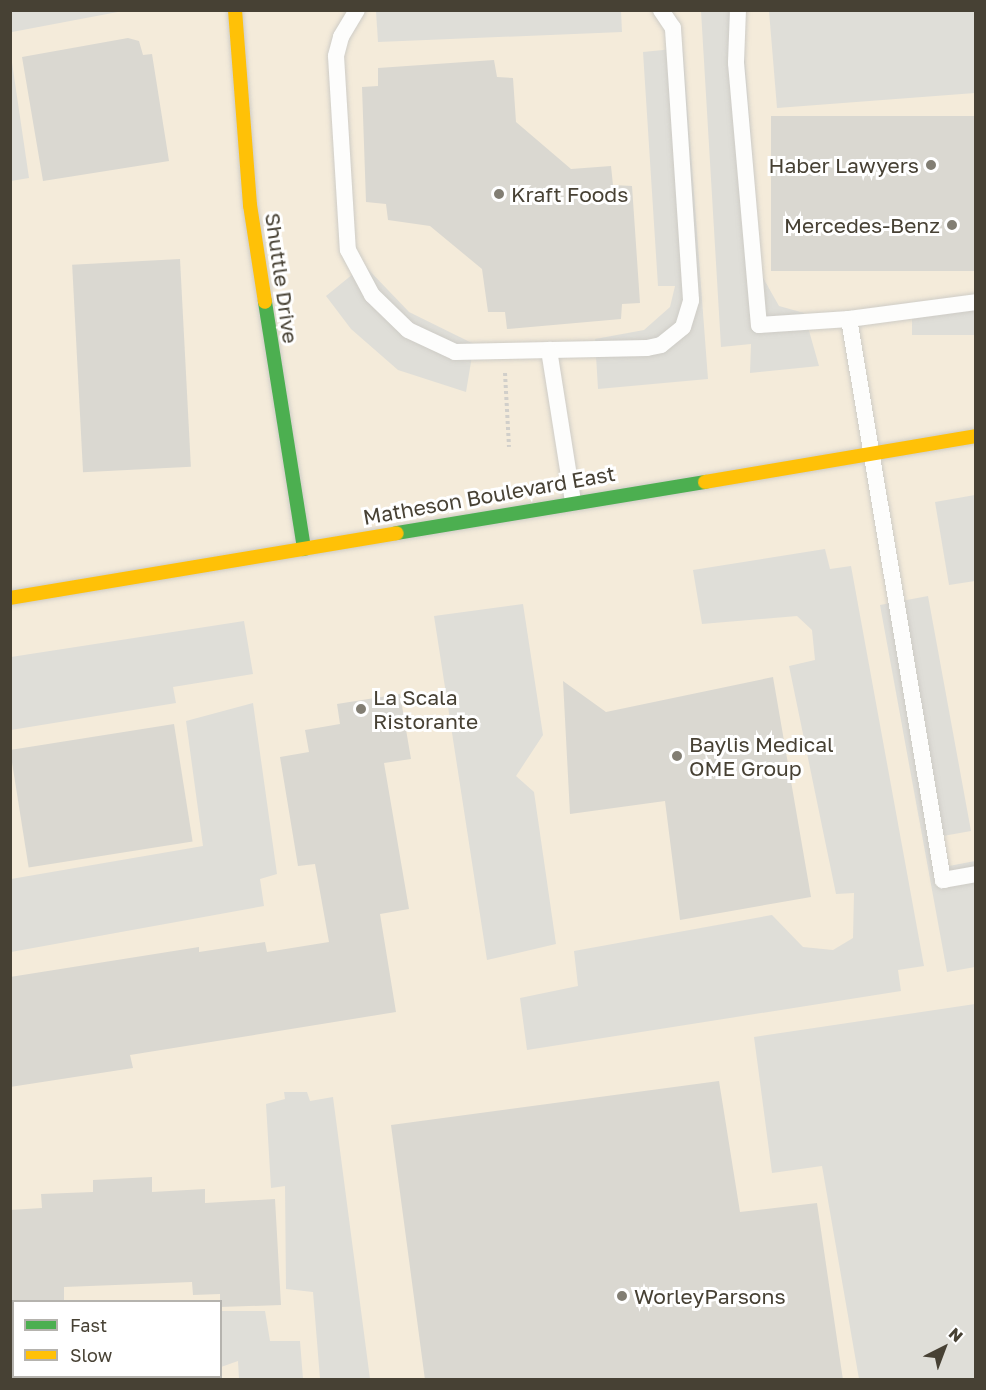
<!DOCTYPE html>
<html>
<head>
<meta charset="utf-8">
<style>
  body { margin:0 }
  #map { position:relative; width:986px; height:1390px; overflow:hidden; background:#f0efe8; font-family:"Golos Text",sans-serif }
  div>[style] { position:absolute }
  .commercial>* { inset:0; background:#f4ebda }
  .parking>* { inset:0; background:#dfded8; transform-origin:0 0 }
  .building>* { inset:0; background:#dad8d1; transform-origin:0 0 }
  .path>* { height:4px; margin-top:-2px; transform-origin:0; background:repeating-linear-gradient(90deg,#d1cfca 0 3px,transparent 0 6px) }
  .roads { filter:drop-shadow(0 0 2px #ceccc6) drop-shadow(0 0 2px #ceccc6) }
  .lane>* { height:16px; margin:-8px; padding:0 8px; transform-origin:8px; border-radius:8px; background:#fdfdfc }
  .fast>* { height:14px; margin:-7px; padding:0 7px; transform-origin:7px; border-radius:7px; background:#4caf50 }
  .slow>* { height:14px; margin:-7px; padding:0 7px; transform-origin:7px; border-radius:7px; background:#ffc107 }
  .dots>* { width:16px; height:16px; translate:-50% -50%; box-sizing:border-box; border:3px solid #fff; border-radius:50% }
  span { translate:-50% -50%; white-space:nowrap; text-align:center; line-height:1.15; -webkit-text-stroke:6px #fff; paint-order:stroke }
  .poi-label { font-size:21px; color:#474134 }
  .right { translate:-100% -50%; text-align:right }
  .left { translate:0 -50%; text-align:left }
  .street-label { font-size:21px; color:#474134 }
  .frame { position:absolute; inset:0; border:12px solid #474134; pointer-events:none }
  .legend { position:absolute; left:12px; top:1300px; width:210px; height:78px; box-sizing:border-box; background:#fff; border:2px solid #b5b3ae; margin:0; padding:8px 10px; list-style:none; font-size:18px; color:#474134 }
  .legend li { display:flex; align-items:center; gap:12px; height:30px }
  .legend b { width:30px; border:2px solid #b5b3ae }
  .north { position:absolute; left:914px; top:1318px; width:60px; height:60px; -webkit-text-stroke:4px #fff; paint-order:stroke; rotate:42deg; font-size:16px; font-weight:700; line-height:24px; text-align:center; color:#474134 }
  .north::after { content:''; display:block; margin:auto; width:21px; height:27px; background:#474134; clip-path:polygon(50% 0,100% 100%,50% 72%,0 100%) }
</style>
</head>
<body>
<div id="map">
  <div class="commercial">
    <i style="clip-path:polygon(evenodd,10px 11px,975px 11px,975px 1379px,11px 1379px,10px 11px,14px 1302px,220px 1302px,220px 1376px,14px 1376px,14px 1302px)"></i>
  </div>
  <div class="parking">
    <i style="clip-path:polygon(11px 10px,123px 10px,123px 11px,12px 32px)"></i>
    <i style="clip-path:polygon(376px 11px,621px 11px,622px 32px,378px 42px)"></i>
    <i style="clip-path:polygon(701px 11px,741px 11px,762px 276px,779px 306px,804px 313px,819px 366px,750px 373px,751px 344px,721px 347px)"></i>
    <i style="clip-path:polygon(769px 11px,975px 11px,975px 93px,777px 108px)"></i>
    <i style="clip-path:polygon(683px 48px,708px 379px,598px 389px,595px 339px,644px 330px,670px 307px,675px 286px,658px 286px,643px 52px)"></i>
    <i style="clip-path:polygon(10px 49px,29px 178px,11px 181px,10px 181px)"></i>
    <i style="clip-path:polygon(364px 265px,409px 312px,474px 344px,466px 392px,398px 370px,351px 329px,326px 296px)"></i>
    <i style="left:975px;top:308px;width:27px;height:63px;rotate:90deg"></i>
    <i style="clip-path:polygon(975px 495px,975px 581px,949px 585px,935px 502px)"></i>
    <i style="clip-path:polygon(825px 549px,830px 569px,851px 566px,924px 966px,898px 970px,901px 991px,527px 1050px,520px 998px,578px 986px,574px 951px,772px 915px,803px 947px,833px 950px,853px 938px,854px 893px,836px 894px,789px 666px,815px 660px,812px 630px,797px 616px,702px 624px,693px 570px)"></i>
    <i style="clip-path:polygon(928px 596px,971px 831px,943px 836px,949px 866px,975px 861px,975px 967px,947px 972px,880px 605px)"></i>
    <i style="clip-path:polygon(523px 604px,543px 735px,516px 776px,534px 792px,556px 944px,487px 960px,434px 616px)"></i>
    <i style="clip-path:polygon(244px 621px,253px 674px,173px 687px,176px 703px,11px 730px,11px 657px)"></i>
    <i style="clip-path:polygon(253px 703px,277px 874px,260px 879px,264px 906px,11px 952px,11px 879px,203px 846px,186px 721px)"></i>
    <i style="clip-path:polygon(975px 1004px,975px 1379px,859px 1379px,822px 1166px,772px 1173px,754px 1037px)"></i>
    <i style="clip-path:polygon(284px 1092px,307px 1092px,310px 1101px,333px 1097px,370px 1379px,320px 1379px,313px 1292px,286px 1289px,285px 1186px,271px 1188px,266px 1104px,285px 1099px)"></i>
    <i style="clip-path:polygon(221px 1311px,265px 1311px,270px 1341px,300px 1341px,303px 1379px,239px 1379px,238px 1361px,221px 1367px)"></i>
  </div>
  <div class="building">
    <i style="clip-path:polygon(128px 38px,139px 41px,143px 55px,152px 54px,169px 161px,43px 181px,22px 57px)"></i>
    <i style="clip-path:polygon(494px 60px,497px 77px,513px 78px,516px 122px,571px 169px,611px 166px,613px 185px,632px 186px,640px 303px,622px 304px,621px 319px,507px 329px,505px 312px,488px 312px,482px 269px,430px 226px,388px 220px,386px 204px,366px 202px,362px 87px,378px 86px,378px 68px)"></i>
    <i style="left:975px;top:116px;width:155px;height:204px;rotate:90deg"></i>
    <i style="left:180px;top:259px;width:208px;height:108px;rotate:87deg"></i>
    <i style="clip-path:polygon(773px 677px,811px 897px,680px 920px,665px 801px,570px 814px,563px 681px,606px 712px)"></i>
    <i style="clip-path:polygon(400px 694px,411px 759px,384px 763px,409px 909px,380px 914px,396px 1012px,130px 1055px,133px 1068px,10px 1087px,10px 977px,199px 947px,199px 952px,265px 942px,267px 952px,329px 942px,315px 864px,298px 866px,280px 757px,309px 752px,305px 730px,340px 724px,337px 704px)"></i>
    <i style="left:174px;top:724px;width:119px;height:166px;rotate:81deg"></i>
    <i style="clip-path:polygon(719px 1081px,740px 1212px,817px 1203px,843px 1380px,425px 1380px,391px 1125px)"></i>
    <i style="clip-path:polygon(152px 1177px,152px 1192px,205px 1189px,205px 1203px,275px 1199px,281px 1305px,220px 1307px,220px 1294px,193px 1295px,192px 1282px,64px 1287px,64px 1302px,10px 1302px,10px 1210px,42px 1208px,41px 1194px,93px 1192px,93px 1180px)"></i>
  </div>
  <div class="path">
    <i style="left:505px;top:373px;width:74px;rotate:86.9deg"></i>
  </div>
  <div class="roads">
    <div class="lane">
      <i style="left:357px;top:10px;width:31px;rotate:121deg"></i>
      <i style="left:341px;top:37px;width:20px;rotate:105deg"></i>
      <i style="left:336px;top:56px;width:194px;rotate:86.5deg"></i>
      <i style="left:348px;top:250px;width:51px;rotate:61.9deg"></i>
      <i style="left:372px;top:295px;width:50px;rotate:44.2deg"></i>
      <i style="left:408px;top:330px;width:52px;rotate:25.1deg"></i>
      <i style="left:455px;top:352px;width:192px;rotate:-1.2deg"></i>
      <i style="left:647px;top:348px;width:14px;rotate:-12deg"></i>
      <i style="left:661px;top:345px;width:28px;rotate:-39deg"></i>
      <i style="left:683px;top:327px;width:28px;rotate:-73deg"></i>
      <i style="left:691px;top:300px;width:273px;rotate:-93.8deg"></i>
      <i style="left:673px;top:28px;width:22px;rotate:-124deg"></i>
      <i style="left:738px;top:10px;width:53px;rotate:92.2deg"></i>
      <i style="left:736px;top:63px;width:263px;rotate:85deg"></i>
      <i style="left:759px;top:325px;width:90px;rotate:-3.8deg"></i>
      <i style="left:849px;top:319px;width:128px;rotate:-7.6deg"></i>
      <i style="left:849px;top:319px;width:569px;rotate:80.49deg"></i>
      <i style="left:943px;top:880px;width:34px;rotate:-10deg"></i>
      <i style="left:549px;top:350px;width:154px;rotate:81deg"></i>
    </div>
    <div class="fast">
      <i style="left:265px;top:302px;width:250px;rotate:81deg"></i>
      <i style="left:397px;top:533px;width:312px;rotate:-9.4deg"></i>
    </div>
    <div class="slow">
      <i style="left:235px;top:10px;width:196px;rotate:85.6deg"></i>
      <i style="left:250px;top:205px;width:98px;rotate:81.2deg"></i>
      <i style="left:705px;top:482px;width:275px;rotate:-9.6deg"></i>
      <i style="left:10px;top:598px;width:392px;rotate:-9.5deg"></i>
    </div>
  </div>
  <div class="dots">
    <i style="left:931px;top:165px;background:#827e73"></i>
    <i style="left:499px;top:194px;background:#827e73"></i>
    <i style="left:952px;top:225px;background:#827e73"></i>
    <i style="left:361px;top:709px;background:#827e73"></i>
    <i style="left:677px;top:756px;background:#827e73"></i>
    <i style="left:622px;top:1296px;background:#827e73"></i>
  </div>
  <div class="poi-label">
    <span class="right" style="left:919px;top:165px">Haber Lawyers</span>
    <span class="left" style="left:511px;top:194px">Kraft Foods</span>
    <span class="right" style="left:940px;top:225px">Mercedes-Benz</span>
    <span class="left" style="left:373px;top:709px">La Scala<br>Ristorante</span>
    <span class="left" style="left:689px;top:756px">Baylis Medical<br>OME Group</span>
    <span class="left" style="left:634px;top:1296px">WorleyParsons</span>
  </div>
  <div class="street-label">
    <span style="left:282px;top:278px;rotate:82deg">Shuttle Drive</span>
    <span style="left:489px;top:495px;rotate:-10deg">Matheson Boulevard East</span>
  </div>
  <div class="frame"></div>
  <ul class="legend">
  <li><b style="height:8px;background:#4caf50"></b>Fast</li>
  <li><b style="height:8px;background:#ffc107"></b>Slow</li>
  </ul>
  <div class="north">N</div>
</div>
</body>
</html>
